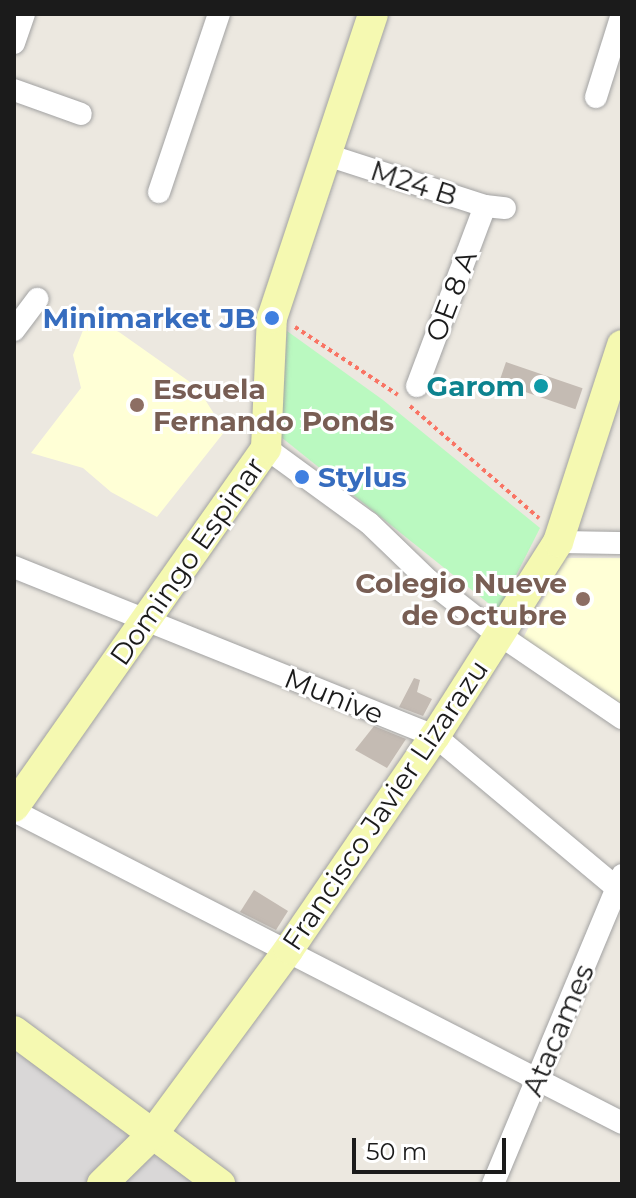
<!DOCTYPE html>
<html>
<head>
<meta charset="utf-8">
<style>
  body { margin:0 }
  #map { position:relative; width:636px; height:1198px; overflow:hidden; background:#ece8e0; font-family:Montserrat,sans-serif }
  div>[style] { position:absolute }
  .residential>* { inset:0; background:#d9d7d7 }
  .education>* { inset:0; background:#ffffd6 }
  .park>* { inset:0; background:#baf9c0 }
  .building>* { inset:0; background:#c4bbb3; transform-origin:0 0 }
  .path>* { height:4px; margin-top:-2px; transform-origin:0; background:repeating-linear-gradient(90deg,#f97464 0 4px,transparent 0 8px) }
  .roads { filter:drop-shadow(0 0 2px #a2a2a2) drop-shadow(0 0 2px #a2a2a2) }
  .street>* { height:22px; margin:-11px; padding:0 11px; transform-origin:11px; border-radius:11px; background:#fff }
  .secondary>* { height:30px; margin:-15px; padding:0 15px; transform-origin:15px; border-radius:15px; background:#f5f9b1 }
  .dots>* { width:22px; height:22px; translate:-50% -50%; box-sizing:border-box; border:4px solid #fff; border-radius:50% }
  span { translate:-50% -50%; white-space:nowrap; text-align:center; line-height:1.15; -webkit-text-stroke:6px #fff; paint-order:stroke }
  .street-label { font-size:28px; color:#1b1b1b }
  .shop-label { font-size:28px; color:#366cbe; font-weight:700 }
  .right { translate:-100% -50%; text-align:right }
  .left { translate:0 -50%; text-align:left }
  .culture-label { font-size:28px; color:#0d838f; font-weight:700 }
  .education-label { font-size:28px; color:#785e54; font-weight:700 }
  .frame { position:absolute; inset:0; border:16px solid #1b1b1b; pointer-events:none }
  .scale { position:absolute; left:352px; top:1138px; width:154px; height:36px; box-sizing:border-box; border:4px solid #1b1b1b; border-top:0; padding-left:10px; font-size:24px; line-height:28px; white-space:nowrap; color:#1b1b1b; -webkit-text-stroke:6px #fff; paint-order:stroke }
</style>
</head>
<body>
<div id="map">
  <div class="residential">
    <i style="clip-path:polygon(14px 1031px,223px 1184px,14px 1184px)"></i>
  </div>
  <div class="education">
    <i style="clip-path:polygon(88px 318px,119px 332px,197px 387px,225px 431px,157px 517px,111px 492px,83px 468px,31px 453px,81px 388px,73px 355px)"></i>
    <i style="clip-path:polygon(565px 558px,622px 558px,622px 704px,522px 640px)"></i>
  </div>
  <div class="park">
    <i style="clip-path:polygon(287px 331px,383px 400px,540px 528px,498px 611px,281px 437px)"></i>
  </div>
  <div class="building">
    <i style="left:506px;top:362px;width:81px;height:22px;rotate:19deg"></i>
    <i style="clip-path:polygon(414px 678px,420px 680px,417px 692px,432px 699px,423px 716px,399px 707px)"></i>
    <i style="clip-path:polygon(374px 726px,406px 739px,387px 768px,355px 750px)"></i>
    <i style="clip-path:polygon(254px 890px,288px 911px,276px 930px,240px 912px)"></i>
  </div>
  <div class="path">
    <i style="left:295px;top:327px;width:123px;rotate:33.4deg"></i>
    <i style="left:410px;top:406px;width:171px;rotate:41deg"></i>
  </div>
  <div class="roads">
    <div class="street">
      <i style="left:14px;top:43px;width:31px;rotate:-71deg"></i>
      <i style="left:14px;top:90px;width:71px;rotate:19.7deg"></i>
      <i style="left:596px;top:97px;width:87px;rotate:-72.6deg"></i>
      <i style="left:324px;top:154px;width:169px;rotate:17.9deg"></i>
      <i style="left:485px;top:206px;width:20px;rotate:6deg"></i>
      <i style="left:159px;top:192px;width:188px;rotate:-71.4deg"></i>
      <i style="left:14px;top:330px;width:39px;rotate:-53deg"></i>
      <i style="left:417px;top:386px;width:192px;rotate:-69.3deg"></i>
      <i style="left:266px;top:448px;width:127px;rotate:36.1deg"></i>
      <i style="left:369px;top:523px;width:82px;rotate:44deg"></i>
      <i style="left:428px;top:580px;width:76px;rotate:38.1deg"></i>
      <i style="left:488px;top:627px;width:162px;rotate:34.2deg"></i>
      <i style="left:558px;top:542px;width:64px;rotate:0.9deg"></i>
      <i style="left:14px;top:567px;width:454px;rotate:21.9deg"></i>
      <i style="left:435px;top:736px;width:237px;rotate:39.9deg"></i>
      <i style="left:14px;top:811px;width:683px;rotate:27.16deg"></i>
      <i style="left:493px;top:1184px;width:335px;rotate:-67.3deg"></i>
    </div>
    <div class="secondary">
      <i style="left:14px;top:807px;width:439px;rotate:-54.9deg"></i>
      <i style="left:266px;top:448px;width:130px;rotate:-87.4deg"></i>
      <i style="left:272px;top:318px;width:320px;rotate:-71.6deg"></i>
      <i style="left:14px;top:1031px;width:257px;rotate:36.6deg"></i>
      <i style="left:102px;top:1184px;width:70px;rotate:-44.4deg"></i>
      <i style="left:152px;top:1135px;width:231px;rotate:-53.6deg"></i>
      <i style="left:289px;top:949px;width:258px;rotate:-55.6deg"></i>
      <i style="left:435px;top:736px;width:230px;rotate:-57.6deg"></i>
      <i style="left:558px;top:542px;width:207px;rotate:-72deg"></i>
    </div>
  </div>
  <div class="dots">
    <i style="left:272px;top:318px;background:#3f7fe0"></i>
    <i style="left:541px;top:386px;background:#0f9aa8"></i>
    <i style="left:137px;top:405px;background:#8d6e63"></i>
    <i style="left:302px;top:477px;background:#3f7fe0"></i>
    <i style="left:583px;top:599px;background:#8d6e63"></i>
  </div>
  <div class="street-label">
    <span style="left:414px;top:183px;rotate:18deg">M24 B</span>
    <span style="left:451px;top:296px;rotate:-69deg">OE 8 A</span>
    <span style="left:187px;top:561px;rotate:-55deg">Domingo Espinar</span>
    <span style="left:334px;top:696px;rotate:22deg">Munive</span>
    <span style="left:385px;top:805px;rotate:-56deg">Francisco Javier Lizarazu</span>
    <span style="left:558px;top:1030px;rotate:-67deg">Atacames</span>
  </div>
  <div class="shop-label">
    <span class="right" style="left:256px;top:318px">Minimarket JB</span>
    <span class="left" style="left:318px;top:477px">Stylus</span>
  </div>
  <div class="culture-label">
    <span class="right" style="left:525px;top:386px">Garom</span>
  </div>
  <div class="education-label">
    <span class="left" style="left:153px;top:405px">Escuela<br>Fernando Ponds</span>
    <span class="right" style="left:567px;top:599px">Colegio Nueve<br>de Octubre</span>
  </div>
  <div class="frame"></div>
  <div class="scale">50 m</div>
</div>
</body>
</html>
